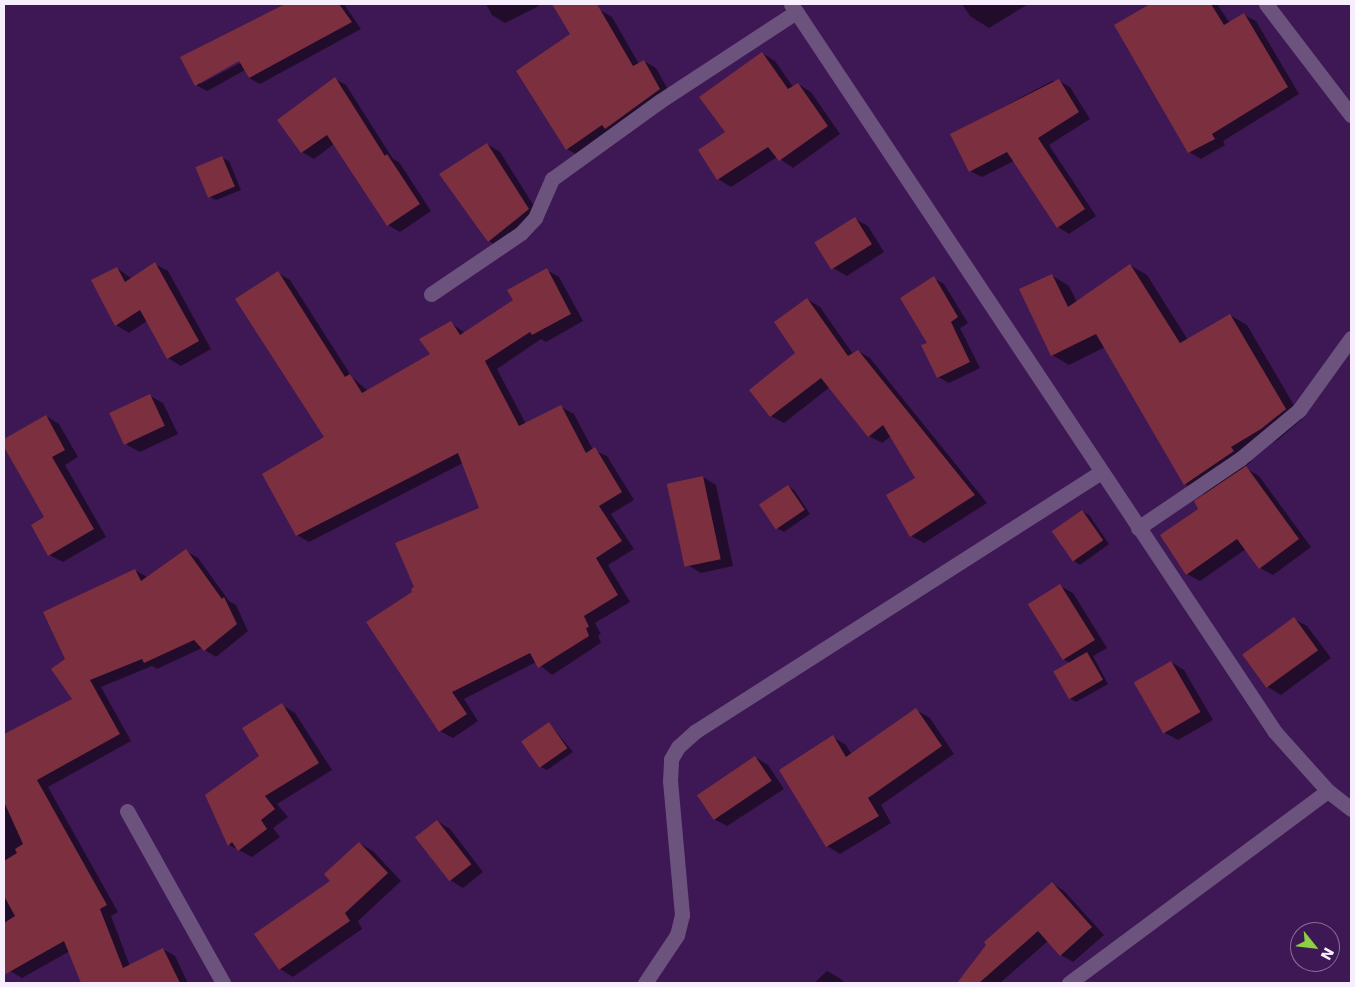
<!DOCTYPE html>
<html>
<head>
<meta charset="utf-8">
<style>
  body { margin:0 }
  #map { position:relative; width:1355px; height:987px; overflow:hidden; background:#3e1854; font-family:"DejaVu Sans",sans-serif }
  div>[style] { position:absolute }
  .shadow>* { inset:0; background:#0007 }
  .building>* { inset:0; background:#7c2f3e; transform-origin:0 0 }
  .street>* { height:15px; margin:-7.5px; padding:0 7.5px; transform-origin:7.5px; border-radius:7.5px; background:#6c537d }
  span { translate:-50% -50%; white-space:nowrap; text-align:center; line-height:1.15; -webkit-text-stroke:4.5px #3e1854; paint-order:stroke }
  .frame { position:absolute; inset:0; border:5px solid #f6eefc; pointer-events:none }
  .north { position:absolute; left:1290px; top:922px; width:50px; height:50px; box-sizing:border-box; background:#3e1854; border:1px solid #886e97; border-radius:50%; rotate:119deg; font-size:14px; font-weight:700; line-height:20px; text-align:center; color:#f6eefc }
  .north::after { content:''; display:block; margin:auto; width:18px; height:22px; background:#8dce44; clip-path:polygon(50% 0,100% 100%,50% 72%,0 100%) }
</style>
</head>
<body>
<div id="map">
  <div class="shadow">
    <i style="clip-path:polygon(evenodd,284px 4px,344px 4px,361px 29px,260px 84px,249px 78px,245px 70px,207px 91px,196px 85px,284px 4px,244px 57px,246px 60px,200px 84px,200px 82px,244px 57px)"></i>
    <i style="clip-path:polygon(486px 4px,537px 4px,539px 6px,505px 23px,492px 15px)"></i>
    <i style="clip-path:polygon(962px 4px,1028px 4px,989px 28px,970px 16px)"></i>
    <i style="clip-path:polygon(1153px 4px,1217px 4px,1230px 23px,1244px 15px,1256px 21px,1299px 94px,1223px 141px,1225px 145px,1201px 159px,1189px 152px,1116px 25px)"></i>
    <i style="clip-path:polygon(600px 10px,612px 17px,639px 64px,644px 61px,656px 68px,672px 97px,579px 156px,567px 149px,518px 71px,571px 35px)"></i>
    <i style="clip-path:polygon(762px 53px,775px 61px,793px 87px,798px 84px,811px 92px,840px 134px,793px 168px,777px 157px,731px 187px,718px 179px,700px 150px,726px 132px)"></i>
    <i style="clip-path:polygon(335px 79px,346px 85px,393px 159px,399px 162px,431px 211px,400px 232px,388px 225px,334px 144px,314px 159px,302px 152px,279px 120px)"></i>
    <i style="clip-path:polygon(1052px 81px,1059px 81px,1070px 87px,1090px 119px,1049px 145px,1096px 216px,1069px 234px,1058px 227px,1014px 161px,982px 177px,970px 171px,952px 134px)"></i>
    <i style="clip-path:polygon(487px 144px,500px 152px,541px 217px,502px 249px,489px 241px)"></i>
    <i style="clip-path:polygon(222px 158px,229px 161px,241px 190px,216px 200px,210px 197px)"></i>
    <i style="clip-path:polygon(855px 219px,868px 226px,884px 252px,847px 276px,833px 268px)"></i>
    <i style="clip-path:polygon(155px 264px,168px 271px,211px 349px,181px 366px,168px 358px,147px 321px,129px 333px,116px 325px,117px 268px,132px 279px)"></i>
    <i style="clip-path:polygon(1130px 265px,1147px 275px,1188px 340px,1230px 315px,1247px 325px,1302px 419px,1279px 439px,1248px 457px,1251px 462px,1244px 467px,1259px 476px,1311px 547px,1273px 575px,1260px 568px,1246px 549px,1200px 581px,1187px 574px,1205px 496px,1185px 484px,1105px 347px,1069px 365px,1052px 355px,1051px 275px,1069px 286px,1077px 302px)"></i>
    <i style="clip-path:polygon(547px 270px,559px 277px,583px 321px,546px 342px,541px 339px,497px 369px,526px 424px,561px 407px,574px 414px,593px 450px,607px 456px,634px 500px,611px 514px,634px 549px,608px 565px,630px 602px,595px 623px,601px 634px,598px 635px,601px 643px,552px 675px,536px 662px,464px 699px,478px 721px,453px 738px,440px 731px,414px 593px,481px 509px,463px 463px,309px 542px,297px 535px,325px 437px,278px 273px,290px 280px,352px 377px,368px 391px,432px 355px,451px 323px,465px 333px,515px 300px)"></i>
    <i style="clip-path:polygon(934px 278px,944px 284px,968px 323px,960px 328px,980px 368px,949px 383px,938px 377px,923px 346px,929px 343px)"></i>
    <i style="clip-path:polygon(807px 299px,820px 307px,853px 354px,858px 351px,870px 358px,987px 503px,924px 543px,911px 536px,917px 478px,891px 436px,882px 443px,869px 436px,830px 387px,784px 423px,771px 416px,797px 353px)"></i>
    <i style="clip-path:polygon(150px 396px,163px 403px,178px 434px,140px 452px,127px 445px)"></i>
    <i style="clip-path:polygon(46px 416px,59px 424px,78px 457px,65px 465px,106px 537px,63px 562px,49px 555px,46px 518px,4px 444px,4px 440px)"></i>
    <i style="clip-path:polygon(703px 477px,716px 485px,733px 566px,701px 573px,688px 565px)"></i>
    <i style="clip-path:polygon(788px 486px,794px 490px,810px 514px,784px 532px,777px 528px)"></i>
    <i style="clip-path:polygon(1083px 512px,1089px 515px,1109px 544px,1080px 565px,1074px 561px)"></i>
    <i style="clip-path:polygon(186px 551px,198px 558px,229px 601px,236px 605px,248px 631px,216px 657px,202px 648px,157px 669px,152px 666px,101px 687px,131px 741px,48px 787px,118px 912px,111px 916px,130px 966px,163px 949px,175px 956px,188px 983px,82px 983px,70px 951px,22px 978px,10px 971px,4px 959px,4px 734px,73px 699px,66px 659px,135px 570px,147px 577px)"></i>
    <i style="clip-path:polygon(1060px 586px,1073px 593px,1107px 648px,1093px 656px,1108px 684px,1076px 702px,1069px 698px,1070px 663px,1063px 659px)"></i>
    <i style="clip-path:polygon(1294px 619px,1307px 626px,1331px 658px,1281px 695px,1268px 687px,1245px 656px)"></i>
    <i style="clip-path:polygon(1171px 662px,1184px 670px,1213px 720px,1178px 740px,1165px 733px)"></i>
    <i style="clip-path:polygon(282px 705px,295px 713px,332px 770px,277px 804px,288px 817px,273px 828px,280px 837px,252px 857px,229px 845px)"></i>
    <i style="clip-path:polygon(916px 710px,930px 718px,954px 754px,881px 805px,891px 823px,840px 854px,827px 846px,833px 737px,846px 745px,852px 755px)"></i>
    <i style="clip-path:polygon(549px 723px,573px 752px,547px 770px,541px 767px)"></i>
    <i style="clip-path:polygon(755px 757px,768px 765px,784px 789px,727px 826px,714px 819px)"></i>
    <i style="clip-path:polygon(437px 821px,450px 829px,483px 872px,463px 888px,450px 880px)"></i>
    <i style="clip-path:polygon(359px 843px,373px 851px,401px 881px,358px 921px,362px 929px,293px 977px,280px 969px,256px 934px,332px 881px)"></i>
    <i style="clip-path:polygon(1052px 883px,1064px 891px,1104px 935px,1073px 962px,1061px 955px,1048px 941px,1000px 983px,959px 983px,987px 945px)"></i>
    <i style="clip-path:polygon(827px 971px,841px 979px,845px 983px,814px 983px)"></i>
  </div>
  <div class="building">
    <i style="clip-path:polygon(285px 4px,339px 4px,352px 22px,249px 78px,239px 61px,195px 86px,180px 57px)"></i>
    <i style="clip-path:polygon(552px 4px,597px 4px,633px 66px,644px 60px,660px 89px,605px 129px,602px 125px,566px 150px,516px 71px,570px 34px)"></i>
    <i style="clip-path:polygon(1150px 4px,1211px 4px,1224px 25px,1244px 13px,1288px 87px,1212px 134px,1215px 139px,1188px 153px,1114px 25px)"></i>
    <i style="clip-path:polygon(762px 52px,788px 89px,798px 83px,828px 126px,779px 161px,768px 147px,717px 180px,698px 150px,725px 132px,699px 97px)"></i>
    <i style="clip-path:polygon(335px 77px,385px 156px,387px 154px,420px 204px,387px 226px,327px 135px,301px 153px,277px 120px)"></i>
    <i style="clip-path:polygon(1059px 79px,1079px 112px,1038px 138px,1085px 209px,1057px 228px,1007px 152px,969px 172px,950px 134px)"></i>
    <i style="clip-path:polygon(487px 143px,529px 209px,488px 242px,439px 174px)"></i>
    <i style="left:222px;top:156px;width:33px;height:29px;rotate:67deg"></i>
    <i style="left:855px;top:217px;width:32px;height:48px;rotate:58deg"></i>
    <i style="clip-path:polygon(155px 262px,199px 341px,167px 359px,140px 310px,115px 326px,91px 280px,117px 267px,125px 282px)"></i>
    <i style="clip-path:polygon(1130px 264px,1180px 343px,1230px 314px,1286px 409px,1261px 429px,1231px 447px,1234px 451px,1184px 485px,1096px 334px,1051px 356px,1019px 289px,1052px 274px,1068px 307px)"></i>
    <i style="clip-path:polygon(547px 268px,571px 314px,532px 335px,530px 332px,485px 361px,519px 426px,561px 405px,586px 453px,595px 447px,622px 492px,599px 506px,622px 541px,596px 558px,618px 595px,584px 616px,589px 627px,586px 628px,589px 636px,538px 668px,530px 653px,452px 692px,467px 714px,439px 732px,366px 622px,412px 592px,411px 589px,414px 587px,395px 543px,479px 508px,458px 453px,296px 536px,262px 474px,324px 437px,235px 299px,278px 271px,345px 377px,350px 374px,362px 393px,430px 354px,419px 339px,451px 321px,460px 335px,513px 300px,507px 290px)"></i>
    <i style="clip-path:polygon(934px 276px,958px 317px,951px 322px,970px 362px,937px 378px,921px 345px,927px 343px,900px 298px)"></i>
    <i style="clip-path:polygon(807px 298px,848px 356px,858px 350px,975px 495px,910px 537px,886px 495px,915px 478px,883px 425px,868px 437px,821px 378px,770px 417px,749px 390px,795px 353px,774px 322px)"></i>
    <i style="left:150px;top:394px;width:35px;height:45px;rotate:65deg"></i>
    <i style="clip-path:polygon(46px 415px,65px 450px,52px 457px,94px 529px,48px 556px,31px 525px,44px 517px,4px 447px,4px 439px)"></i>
    <i style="clip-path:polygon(1246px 466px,1299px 539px,1259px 569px,1237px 539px,1186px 575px,1160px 535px,1198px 509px,1194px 501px)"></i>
    <i style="left:703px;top:476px;width:85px;height:37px;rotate:78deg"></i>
    <i style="left:788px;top:485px;width:30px;height:35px;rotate:56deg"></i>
    <i style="left:1082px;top:510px;width:37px;height:37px;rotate:55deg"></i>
    <i style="clip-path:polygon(186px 549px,222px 599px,224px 597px,237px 624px,204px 651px,194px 640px,144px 663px,142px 659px,90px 680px,120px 734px,37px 780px,107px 905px,100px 909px,123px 968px,163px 948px,180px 983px,81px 983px,64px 941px,4px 975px,4px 923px,15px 916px,4px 896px,4px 861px,17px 853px,15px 849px,23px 844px,4px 802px,4px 734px,72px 699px,51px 669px,65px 659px,43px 612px,135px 569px,141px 581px)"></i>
    <i style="left:1060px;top:584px;width:66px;height:38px;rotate:58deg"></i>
    <i style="left:1294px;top:617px;width:41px;height:64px;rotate:54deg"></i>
    <i style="left:1087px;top:652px;width:32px;height:39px;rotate:60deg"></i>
    <i style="left:1171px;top:661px;width:59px;height:43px;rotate:60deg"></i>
    <i style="clip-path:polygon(282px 703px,319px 763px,265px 796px,275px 809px,261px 820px,267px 829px,238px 851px,232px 842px,228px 846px,205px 795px,259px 756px,242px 728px)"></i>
    <i style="clip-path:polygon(916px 708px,942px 746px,868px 798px,879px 816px,826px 847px,779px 770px,833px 735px,846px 757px)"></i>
    <i style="left:549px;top:722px;width:32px;height:34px;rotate:55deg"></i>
    <i style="left:755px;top:756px;width:30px;height:70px;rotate:56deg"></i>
    <i style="left:437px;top:820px;width:56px;height:28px;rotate:52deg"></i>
    <i style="clip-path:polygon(359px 842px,388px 873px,345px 913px,350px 921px,279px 970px,254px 934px,330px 881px,324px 874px)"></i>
    <i style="clip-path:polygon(1052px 882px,1092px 927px,1060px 956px,1038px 931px,979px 983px,957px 983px,986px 945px,984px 942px)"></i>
  </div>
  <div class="street">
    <i style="left:791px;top:4px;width:874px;rotate:56.38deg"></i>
    <i style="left:1275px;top:732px;width:79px;rotate:48.1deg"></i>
    <i style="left:1328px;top:791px;width:29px;rotate:38deg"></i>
    <i style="left:1266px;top:4px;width:140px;rotate:52.6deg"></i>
    <i style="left:431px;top:294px;width:109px;rotate:-34.1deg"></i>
    <i style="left:521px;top:233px;width:21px;rotate:-47deg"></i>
    <i style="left:535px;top:218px;width:43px;rotate:-66.4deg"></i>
    <i style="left:552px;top:179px;width:133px;rotate:-35.8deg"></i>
    <i style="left:660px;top:101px;width:163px;rotate:-33.2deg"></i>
    <i style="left:1138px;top:528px;width:123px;rotate:-34.1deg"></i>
    <i style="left:1240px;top:459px;width:77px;rotate:-39.7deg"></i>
    <i style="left:1299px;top:410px;width:89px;rotate:-54.2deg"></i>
    <i style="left:127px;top:811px;width:197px;rotate:60.8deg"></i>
    <i style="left:645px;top:983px;width:58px;rotate:-56.3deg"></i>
    <i style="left:677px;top:935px;width:21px;rotate:-76deg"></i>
    <i style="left:682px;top:915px;width:135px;rotate:-95.1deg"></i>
    <i style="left:670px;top:781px;width:22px;rotate:-87deg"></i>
    <i style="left:671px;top:759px;width:14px;rotate:-60deg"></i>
    <i style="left:678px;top:747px;width:24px;rotate:-42deg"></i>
    <i style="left:696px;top:731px;width:481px;rotate:-32.6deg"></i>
    <i style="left:1069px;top:983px;width:322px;rotate:-36.6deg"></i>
  </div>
  <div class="frame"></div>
  <div class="north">N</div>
</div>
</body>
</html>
